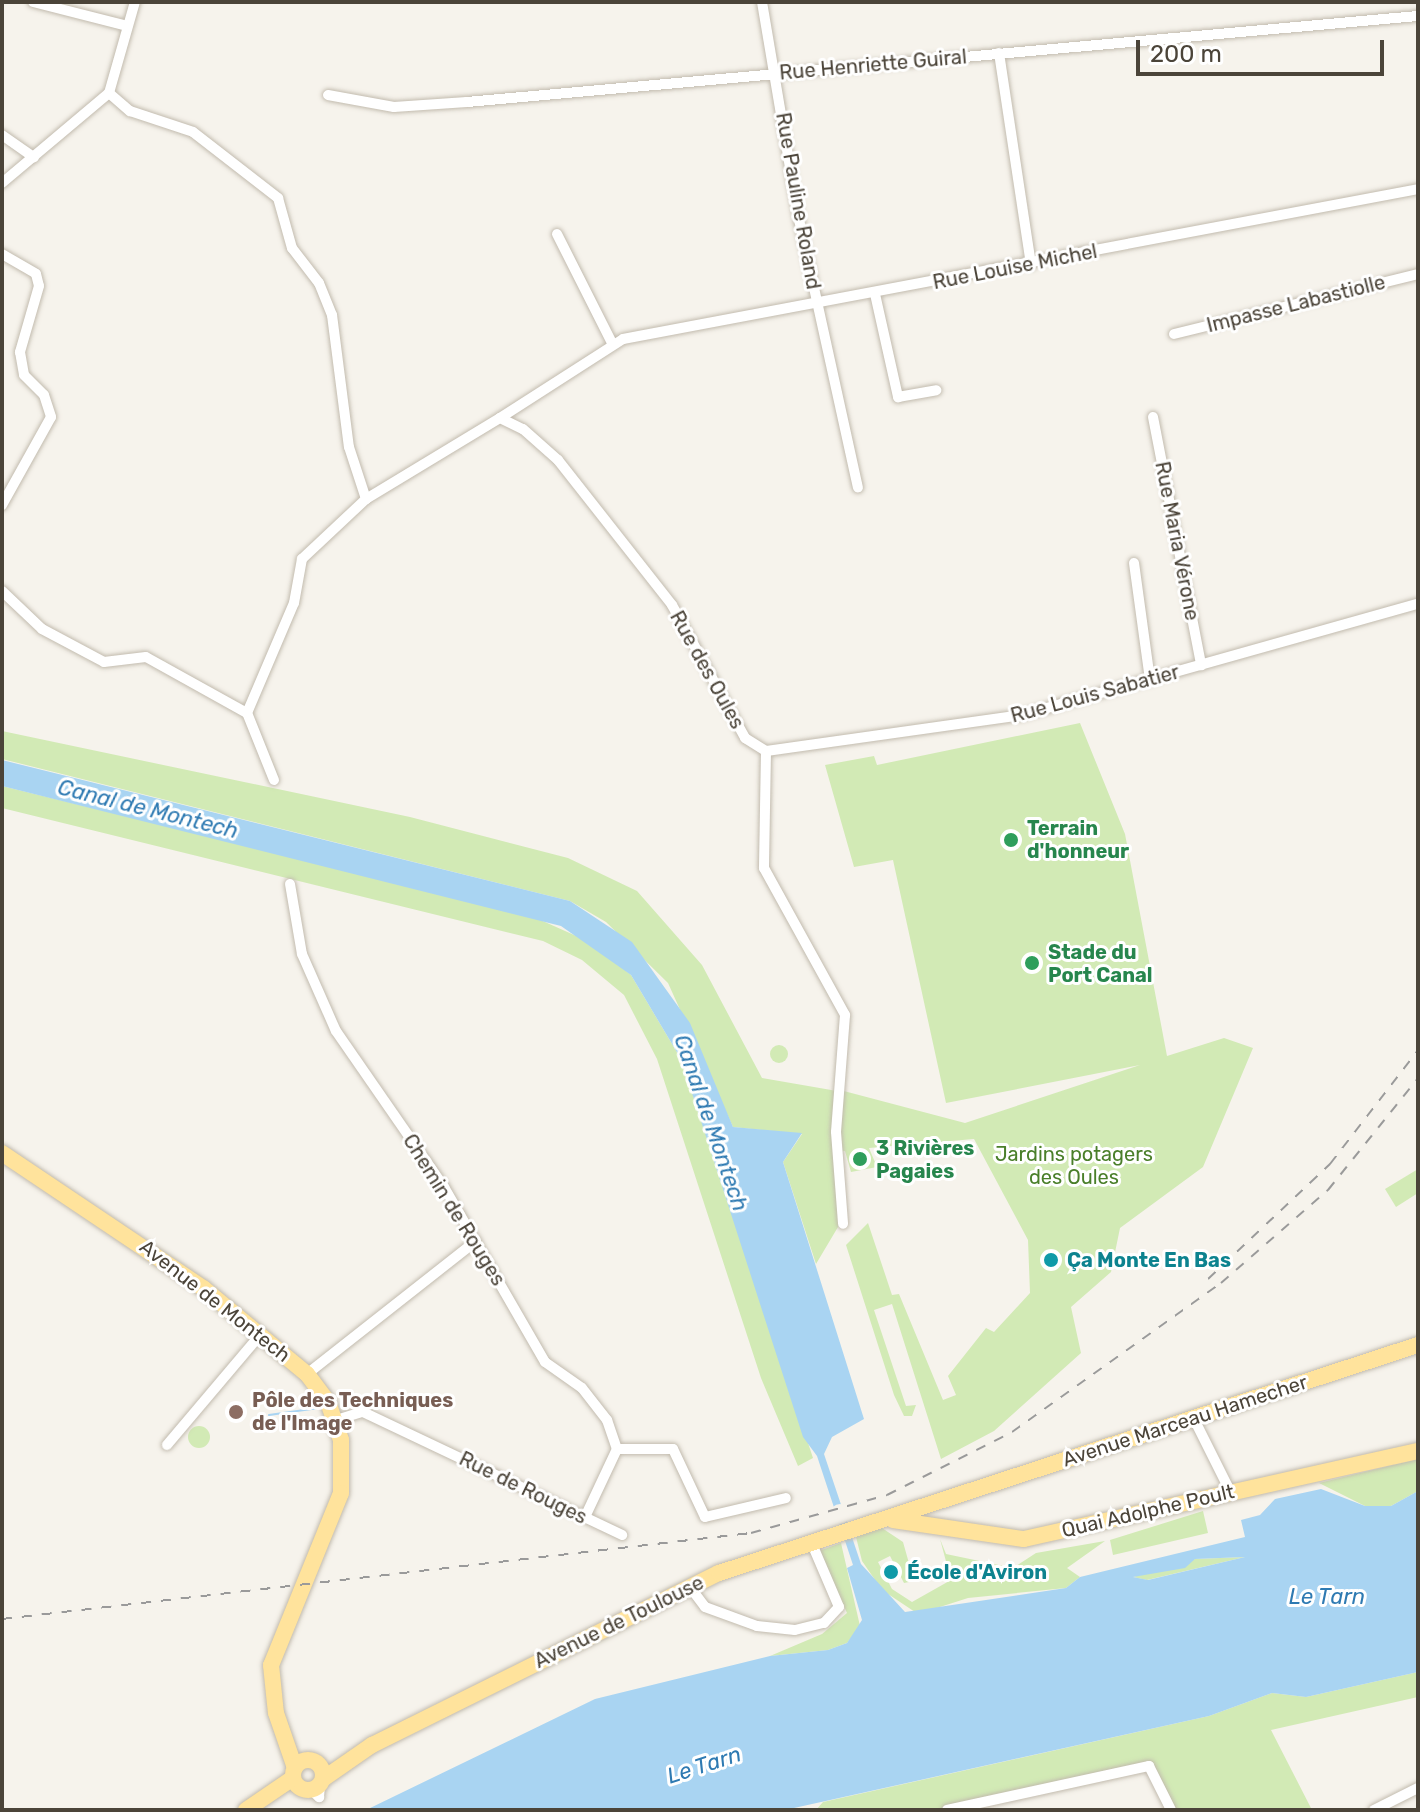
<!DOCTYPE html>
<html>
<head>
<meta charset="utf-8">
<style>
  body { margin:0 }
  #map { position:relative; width:1420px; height:1812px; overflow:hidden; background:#f6f3ec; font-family:Rubik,sans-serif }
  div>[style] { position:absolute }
  .green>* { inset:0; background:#d2eab5 }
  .round { border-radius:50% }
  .water>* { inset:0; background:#a9d4f2 }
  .pier>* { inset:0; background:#f6f3ec }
  .stream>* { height:2px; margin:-1px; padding:0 1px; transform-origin:1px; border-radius:1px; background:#a9d4f2 }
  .roads { filter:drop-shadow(0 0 2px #c2bbae) drop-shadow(0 0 2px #c2bbae) }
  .street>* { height:10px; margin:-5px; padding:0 5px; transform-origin:5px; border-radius:5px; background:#fff }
  .primary>* { height:16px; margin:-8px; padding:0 8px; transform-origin:8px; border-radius:8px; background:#ffe39c }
  .primary>.ring { margin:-8px; padding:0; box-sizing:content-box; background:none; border:16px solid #ffe39c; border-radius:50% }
  .rail>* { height:2px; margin-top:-1px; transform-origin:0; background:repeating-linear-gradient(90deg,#9a9a9a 0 10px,transparent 0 20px) }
  .dots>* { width:22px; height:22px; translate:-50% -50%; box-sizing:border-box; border:4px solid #fff; border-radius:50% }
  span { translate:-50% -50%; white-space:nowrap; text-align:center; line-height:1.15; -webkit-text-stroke:6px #fff; paint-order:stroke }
  .street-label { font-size:20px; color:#4b4439 }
  .leisure-label { font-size:20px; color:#27864d; font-weight:700 }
  .left { translate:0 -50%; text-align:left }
  .park-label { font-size:20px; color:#4a7f2a }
  .culture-label { font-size:20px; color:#0d838f; font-weight:700 }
  .education-label { font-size:20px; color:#785e54; font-weight:700 }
  .water-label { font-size:22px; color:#2e7ab2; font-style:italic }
  .frame { position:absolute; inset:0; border:4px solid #4b4439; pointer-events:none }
  .scale { position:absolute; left:1136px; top:40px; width:248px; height:36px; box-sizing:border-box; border:4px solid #4b4439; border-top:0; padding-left:10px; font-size:24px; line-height:28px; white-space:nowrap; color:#4b4439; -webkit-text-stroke:6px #fff; paint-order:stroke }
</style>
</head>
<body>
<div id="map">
  <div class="green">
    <i style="clip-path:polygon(1080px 723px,1125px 834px,1167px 1056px,1224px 1038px,1253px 1048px,1203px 1167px,1120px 1228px,1111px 1272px,1071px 1307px,1081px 1353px,994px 1431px,941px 1459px,892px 1304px,874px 1310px,906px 1406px,916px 1405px,912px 1416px,904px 1416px,894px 1395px,846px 1245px,868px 1223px,892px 1295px,899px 1294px,943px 1400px,956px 1395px,948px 1376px,986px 1328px,994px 1332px,1030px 1293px,1028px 1240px,974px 1139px,869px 1148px,877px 1167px,851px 1172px,845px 1151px,836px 1152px,840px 1090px,965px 1123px,1140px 1065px,946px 1103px,893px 860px,854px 867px,825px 765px,874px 756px,877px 765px)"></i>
    <i style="clip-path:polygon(2px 731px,410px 817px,568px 858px,637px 891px,702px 965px,762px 1078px,837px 1091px,838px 1227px,816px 1264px,783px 1162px,802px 1134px,733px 1127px,668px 983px,606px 922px,570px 901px,2px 759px)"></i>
    <i style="clip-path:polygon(2px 786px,527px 914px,592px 943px,631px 975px,681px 1059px,813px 1458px,798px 1466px,761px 1378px,657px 1059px,624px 995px,582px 960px,543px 941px,2px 808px)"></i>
    <i class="round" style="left:770px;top:1045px;width:18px;height:18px"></i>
    <i style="clip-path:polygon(1418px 1169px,1418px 1193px,1396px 1207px,1385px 1189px)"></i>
    <i class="round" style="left:188px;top:1426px;width:22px;height:22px"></i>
    <i style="clip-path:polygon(1418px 1459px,1418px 1491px,1391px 1506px,1365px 1506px,1319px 1483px)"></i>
    <i style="clip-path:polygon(1203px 1511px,1208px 1533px,1113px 1555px,1110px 1540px)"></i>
    <i style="clip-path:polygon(882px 1528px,903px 1542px,914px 1581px,904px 1583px,890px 1556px,878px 1562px,892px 1589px,912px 1602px,951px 1580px,940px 1539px,946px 1554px,1013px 1568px,1036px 1553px,1105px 1541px,1067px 1568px,1080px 1577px,1066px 1588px,968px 1598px,918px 1614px,882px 1590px,862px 1561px,856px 1537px)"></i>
    <i style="clip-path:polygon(841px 1543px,860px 1626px,847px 1643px,828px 1650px,770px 1656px,822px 1634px,847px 1613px,819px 1551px)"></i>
    <i style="clip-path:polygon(1245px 1557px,1147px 1580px,1133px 1577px,1195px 1559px)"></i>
    <i style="clip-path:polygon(1418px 1672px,1418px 1697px,1271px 1730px,1312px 1810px,1171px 1810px,1149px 1766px,947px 1810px,816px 1810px,823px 1802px,1209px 1716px,1272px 1693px,1306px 1697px)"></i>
  </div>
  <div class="water">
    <i style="clip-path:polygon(evenodd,2px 760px,570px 901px,632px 942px,690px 1023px,733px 1127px,802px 1133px,783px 1162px,864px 1419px,832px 1437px,824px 1454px,861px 1564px,905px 1612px,1066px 1588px,1080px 1577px,1245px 1537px,1241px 1520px,1260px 1515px,1275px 1499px,1321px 1489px,1365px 1506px,1391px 1506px,1418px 1491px,1418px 1672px,1306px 1697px,1272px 1693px,1209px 1716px,785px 1810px,366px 1810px,595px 1699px,770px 1656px,828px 1650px,847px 1643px,862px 1620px,847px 1568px,853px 1565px,817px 1456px,803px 1437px,681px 1059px,631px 975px,561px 926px,2px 786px,2px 760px,1245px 1557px,1148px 1580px,1133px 1577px,1185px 1568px,1195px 1559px,1245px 1557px)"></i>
  </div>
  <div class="pier">
    <i class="round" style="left:830px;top:1504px;width:20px;height:20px"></i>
  </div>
  <div class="stream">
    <i style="left:269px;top:1415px;width:50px;rotate:-8deg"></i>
  </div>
  <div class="roads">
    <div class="street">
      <i style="left:33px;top:2px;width:97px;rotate:14.3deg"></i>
      <i style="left:762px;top:2px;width:216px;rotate:80.4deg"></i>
      <i style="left:798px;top:215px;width:279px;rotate:77.6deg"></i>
      <i style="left:999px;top:53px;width:214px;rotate:81.4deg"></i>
      <i style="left:109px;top:93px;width:28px;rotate:41deg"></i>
      <i style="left:130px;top:111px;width:66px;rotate:18.4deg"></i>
      <i style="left:193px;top:132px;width:108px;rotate:37.8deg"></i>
      <i style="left:278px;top:198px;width:52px;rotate:74.4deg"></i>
      <i style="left:292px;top:248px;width:44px;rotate:52.4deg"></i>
      <i style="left:319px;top:283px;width:35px;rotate:68deg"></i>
      <i style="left:332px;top:315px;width:133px;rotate:82.7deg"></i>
      <i style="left:349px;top:447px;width:55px;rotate:71.9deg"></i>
      <i style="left:328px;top:95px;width:67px;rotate:10.3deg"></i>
      <i style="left:394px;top:107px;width:73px;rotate:-3.9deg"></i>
      <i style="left:467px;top:102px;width:955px;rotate:-5.17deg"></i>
      <i style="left:2px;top:135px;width:39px;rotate:35deg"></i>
      <i style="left:2px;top:183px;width:140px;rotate:-40.1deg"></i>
      <i style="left:109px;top:93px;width:95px;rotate:-74.1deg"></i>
      <i style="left:557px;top:234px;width:122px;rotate:63.2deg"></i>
      <i style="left:2px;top:254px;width:39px;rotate:30deg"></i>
      <i style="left:36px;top:274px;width:12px;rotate:76deg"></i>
      <i style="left:39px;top:286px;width:69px;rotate:106.1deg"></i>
      <i style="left:20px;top:352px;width:23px;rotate:80deg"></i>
      <i style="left:24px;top:375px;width:28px;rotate:45deg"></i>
      <i style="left:44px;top:395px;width:23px;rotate:72deg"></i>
      <i style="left:51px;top:417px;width:101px;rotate:119.1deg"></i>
      <i style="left:875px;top:294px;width:106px;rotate:77.4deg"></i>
      <i style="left:898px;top:397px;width:39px;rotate:-10deg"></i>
      <i style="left:1174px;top:334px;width:251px;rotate:-13.8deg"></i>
      <i style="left:1153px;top:417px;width:253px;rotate:79deg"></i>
      <i style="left:500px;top:418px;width:146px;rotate:-32.7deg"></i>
      <i style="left:623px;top:339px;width:809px;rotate:-10.68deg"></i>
      <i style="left:1134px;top:563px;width:118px;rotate:82.2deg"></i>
      <i style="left:2px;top:591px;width:55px;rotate:43.5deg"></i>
      <i style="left:42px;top:629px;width:70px;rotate:28deg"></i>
      <i style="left:104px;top:662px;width:42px;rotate:-6.8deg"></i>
      <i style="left:146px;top:657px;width:115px;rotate:29deg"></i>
      <i style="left:766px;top:751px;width:259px;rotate:-8deg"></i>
      <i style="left:1022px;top:715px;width:411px;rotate:-15.7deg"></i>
      <i style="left:274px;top:780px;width:72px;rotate:-111.9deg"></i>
      <i style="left:247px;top:713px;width:120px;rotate:-66.9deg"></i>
      <i style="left:294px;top:603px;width:45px;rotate:-79.7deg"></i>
      <i style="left:302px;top:559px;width:88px;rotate:-43.2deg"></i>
      <i style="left:366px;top:499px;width:157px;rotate:-31.2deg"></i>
      <i style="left:500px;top:418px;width:25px;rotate:26deg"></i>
      <i style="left:523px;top:429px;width:47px;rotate:41.5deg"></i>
      <i style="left:558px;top:460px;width:184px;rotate:51.8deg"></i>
      <i style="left:672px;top:605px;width:152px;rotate:61.2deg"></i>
      <i style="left:745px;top:738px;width:25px;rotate:32deg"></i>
      <i style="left:766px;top:751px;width:117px;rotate:91deg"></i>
      <i style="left:764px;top:868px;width:168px;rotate:61.1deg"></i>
      <i style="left:845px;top:1015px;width:117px;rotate:94.4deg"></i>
      <i style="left:836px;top:1132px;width:92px;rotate:85.6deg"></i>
      <i style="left:290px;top:884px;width:71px;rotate:80.3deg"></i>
      <i style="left:302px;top:954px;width:84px;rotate:66.2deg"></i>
      <i style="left:336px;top:1031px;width:190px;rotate:55.3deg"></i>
      <i style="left:444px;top:1187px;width:202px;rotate:60deg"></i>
      <i style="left:545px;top:1362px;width:45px;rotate:35.1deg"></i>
      <i style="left:582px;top:1388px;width:41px;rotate:52deg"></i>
      <i style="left:607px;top:1420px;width:31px;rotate:71deg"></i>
      <i style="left:617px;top:1449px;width:75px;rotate:115.2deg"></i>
      <i style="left:307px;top:1374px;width:215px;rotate:-38.2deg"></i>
      <i style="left:1194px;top:1419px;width:83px;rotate:63.4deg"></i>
      <i style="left:336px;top:1420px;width:28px;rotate:-17deg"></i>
      <i style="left:363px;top:1412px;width:287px;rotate:25.4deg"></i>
      <i style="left:167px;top:1445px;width:144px;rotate:-49.8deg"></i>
      <i style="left:617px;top:1449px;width:56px"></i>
      <i style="left:673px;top:1449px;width:75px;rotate:64.8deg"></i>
      <i style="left:705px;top:1517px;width:83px;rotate:-13.2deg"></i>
      <i style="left:690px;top:1587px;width:25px;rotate:53deg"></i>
      <i style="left:705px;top:1607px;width:55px;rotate:20.1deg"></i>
      <i style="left:757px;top:1626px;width:38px;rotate:6deg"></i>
      <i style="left:795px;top:1630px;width:30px;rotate:-14deg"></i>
      <i style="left:824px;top:1623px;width:22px;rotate:-47deg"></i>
      <i style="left:839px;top:1607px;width:69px;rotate:-113.2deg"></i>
      <i style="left:311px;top:1790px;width:11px;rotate:41deg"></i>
      <i style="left:319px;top:1797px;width:12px;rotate:-85deg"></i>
      <i style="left:947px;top:1810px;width:207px;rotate:-12.3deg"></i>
      <i style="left:1149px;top:1766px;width:49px;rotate:63.4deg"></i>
      <i style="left:1374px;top:1810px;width:49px;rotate:-26.6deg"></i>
    </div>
    <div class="primary">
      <i style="left:2px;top:1153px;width:242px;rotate:33.9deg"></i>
      <i style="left:203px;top:1288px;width:135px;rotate:39.6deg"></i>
      <i style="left:307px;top:1374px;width:35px;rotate:53deg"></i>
      <i style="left:328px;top:1402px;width:40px;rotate:71.1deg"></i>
      <i style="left:341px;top:1440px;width:53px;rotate:90deg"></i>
      <i style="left:341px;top:1493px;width:186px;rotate:112.1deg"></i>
      <i style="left:271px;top:1665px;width:48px;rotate:84.1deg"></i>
      <i style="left:276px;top:1713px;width:58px;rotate:70.9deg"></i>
      <i style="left:893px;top:1520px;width:132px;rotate:8.3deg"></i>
      <i style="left:1024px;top:1539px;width:404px;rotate:-12.6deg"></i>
      <i class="ring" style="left:293px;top:1760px;width:14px;height:14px"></i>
      <i style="left:323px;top:1779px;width:60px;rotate:-34.8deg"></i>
      <i style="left:372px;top:1745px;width:387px;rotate:-26.4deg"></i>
      <i style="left:719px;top:1573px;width:735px;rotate:-18.07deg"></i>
      <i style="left:246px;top:1810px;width:57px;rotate:-34.2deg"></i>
    </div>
  </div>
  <div class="rail">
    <i style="left:1208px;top:1279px;width:168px;rotate:-43.3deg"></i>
    <i style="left:1330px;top:1164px;width:144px;rotate:-52.3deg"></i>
    <i style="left:2px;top:1619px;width:754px;rotate:-6.55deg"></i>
    <i style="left:751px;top:1533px;width:141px;rotate:-15.6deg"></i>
    <i style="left:887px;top:1495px;width:140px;rotate:-26.7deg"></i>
    <i style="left:1012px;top:1432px;width:257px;rotate:-35.5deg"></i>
    <i style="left:1221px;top:1283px;width:142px;rotate:-41deg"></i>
    <i style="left:1328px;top:1190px;width:144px;rotate:-51.2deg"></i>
  </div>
  <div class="dots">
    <i style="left:1011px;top:840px;background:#2e9e5b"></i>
    <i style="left:1032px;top:963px;background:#2e9e5b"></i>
    <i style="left:860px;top:1159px;background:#2e9e5b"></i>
    <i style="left:1051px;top:1260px;background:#0f9aa8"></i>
    <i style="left:236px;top:1412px;background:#8d6e63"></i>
    <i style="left:891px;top:1572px;background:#0f9aa8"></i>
  </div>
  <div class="street-label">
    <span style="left:873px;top:65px;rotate:-5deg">Rue Henriette Guiral</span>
    <span style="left:798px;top:201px;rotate:80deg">Rue Pauline Roland</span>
    <span style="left:1015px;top:267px;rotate:-11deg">Rue Louise Michel</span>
    <span style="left:1296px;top:304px;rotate:-14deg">Impasse Labastiolle</span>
    <span style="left:1177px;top:541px;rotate:79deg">Rue Maria Vérone</span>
    <span style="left:707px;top:670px;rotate:61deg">Rue des Oules</span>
    <span style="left:1095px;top:694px;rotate:-15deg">Rue Louis Sabatier</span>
    <span style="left:454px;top:1210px;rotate:58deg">Chemin de Rouges</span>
    <span style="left:215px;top:1301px;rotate:38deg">Avenue de Montech</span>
    <span style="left:1185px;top:1421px;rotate:-18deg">Avenue Marceau Hamecher</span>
    <span style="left:523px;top:1488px;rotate:26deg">Rue de Rouges</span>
    <span style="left:1148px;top:1511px;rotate:-13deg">Quai Adolphe Poult</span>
    <span style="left:619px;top:1622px;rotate:-26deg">Avenue de Toulouse</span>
  </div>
  <div class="leisure-label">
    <span class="left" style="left:1027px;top:840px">Terrain<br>d'honneur</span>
    <span class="left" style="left:1048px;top:964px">Stade du<br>Port Canal</span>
    <span class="left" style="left:876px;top:1160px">3 Rivières<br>Pagaies</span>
  </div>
  <div class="park-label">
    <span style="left:1074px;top:1166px">Jardins potagers<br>des Oules</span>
  </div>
  <div class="culture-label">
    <span class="left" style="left:1067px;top:1260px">Ça Monte En Bas</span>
    <span class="left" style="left:907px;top:1572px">École d'Aviron</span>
  </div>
  <div class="education-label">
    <span class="left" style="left:252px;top:1412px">Pôle des Techniques<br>de l'Image</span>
  </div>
  <div class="water-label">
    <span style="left:148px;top:809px;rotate:14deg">Canal de Montech</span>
    <span style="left:711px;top:1123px;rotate:71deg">Canal de Montech</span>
    <span style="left:1327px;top:1597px">Le Tarn</span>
    <span style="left:704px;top:1765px;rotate:-18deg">Le Tarn</span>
  </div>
  <div class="frame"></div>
  <div class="scale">200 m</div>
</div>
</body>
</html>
